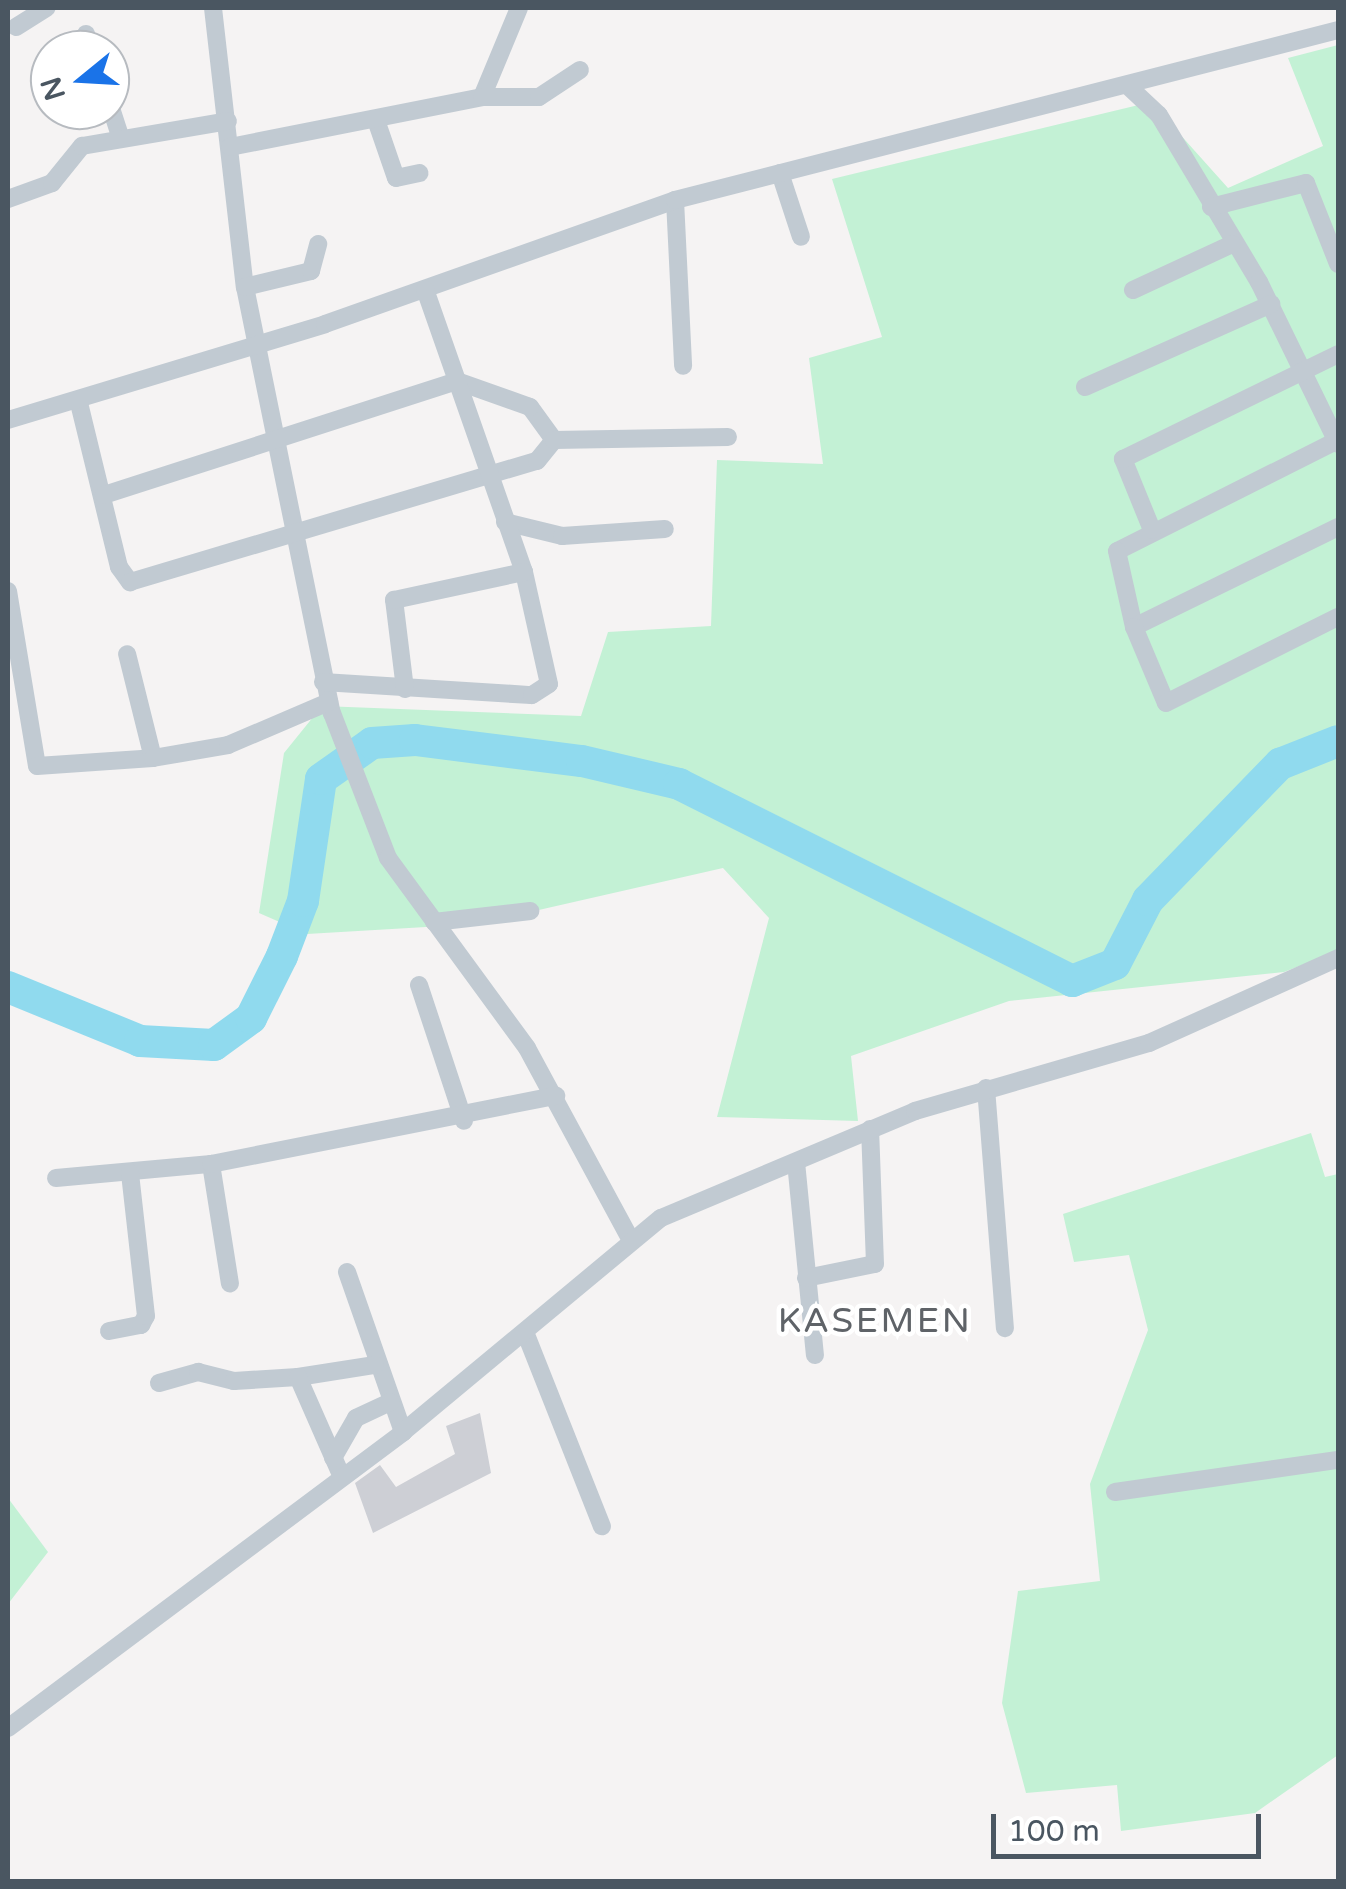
<!DOCTYPE html>
<html>
<head>
<meta charset="utf-8">
<style>
  body { margin:0 }
  #map { position:relative; width:1346px; height:1889px; overflow:hidden; background:#f5f3f3; font-family:"Varela Round",sans-serif }
  div>[style] { position:absolute }
  .green>* { inset:0; background:#c3f1d5 }
  .river>* { height:32px; margin:-16px; padding:0 16px; transform-origin:16px; border-radius:16px; background:#90daee }
  .building>* { inset:0; background:#cdcfd5 }
  .minor>* { height:18px; margin:-9px; padding:0 9px; transform-origin:9px; border-radius:9px; background:#c1cad2 }
  span { translate:-50% -50%; white-space:nowrap; text-align:center; line-height:1.15; -webkit-text-stroke:9px #fff; paint-order:stroke }
  .quarter-label { font-size:35px; color:#5f6368; letter-spacing:2.5px }
  .frame { position:absolute; inset:0; border:10px solid #4a5661; pointer-events:none }
  .north { position:absolute; left:30px; top:30px; width:100px; height:100px; box-sizing:border-box; background:#fff; border:2px solid #b7bbc0; border-radius:50%; rotate:252deg; font-size:28px; font-weight:700; line-height:40px; text-align:center; color:#4a5661 }
  .north::after { content:''; display:block; margin:auto; width:35px; height:45px; background:#1a73e8; clip-path:polygon(50% 0,100% 100%,50% 72%,0 100%) }
  .scale { position:absolute; left:991px; top:1814px; width:270px; height:45px; box-sizing:border-box; border:5px solid #4a5661; border-top:0; padding-left:12px; font-size:30px; line-height:35px; white-space:nowrap; color:#4a5661; -webkit-text-stroke:8px #fff; paint-order:stroke }
</style>
</head>
<body>
<div id="map">
  <div class="green">
    <i style="clip-path:polygon(1338px 45px,1338px 951px,1284px 972px,1009px 1001px,851px 1056px,858px 1121px,717px 1117px,769px 918px,723px 868px,477px 924px,307px 934px,259px 913px,284px 753px,322px 706px,581px 716px,608px 632px,711px 626px,717px 460px,823px 464px,809px 358px,882px 337px,832px 179px,1151px 102px,1228px 188px,1323px 146px,1288px 58px)"></i>
    <i style="clip-path:polygon(1311px 1133px,1325px 1177px,1338px 1174px,1338px 1755px,1255px 1813px,1121px 1831px,1117px 1785px,1026px 1793px,1002px 1703px,1018px 1591px,1100px 1581px,1090px 1484px,1148px 1330px,1129px 1255px,1074px 1262px,1063px 1214px)"></i>
    <i style="clip-path:polygon(8px 1498px,48px 1552px,8px 1604px)"></i>
  </div>
  <div class="river">
    <i style="left:8px;top:987px;width:143px;rotate:22.2deg"></i>
    <i style="left:140px;top:1041px;width:74px;rotate:3.1deg"></i>
    <i style="left:214px;top:1045px;width:46px;rotate:-36.1deg"></i>
    <i style="left:251px;top:1018px;width:69px;rotate:-63.4deg"></i>
    <i style="left:282px;top:956px;width:59px;rotate:-69.1deg"></i>
    <i style="left:303px;top:901px;width:123px;rotate:-81.6deg"></i>
    <i style="left:321px;top:779px;width:62px;rotate:-35.2deg"></i>
    <i style="left:372px;top:743px;width:43px;rotate:-4deg"></i>
    <i style="left:415px;top:740px;width:168px;rotate:7.2deg"></i>
    <i style="left:582px;top:761px;width:100px;rotate:13.3deg"></i>
    <i style="left:679px;top:784px;width:440px;rotate:26.6deg"></i>
    <i style="left:1072px;top:981px;width:46px;rotate:-21.6deg"></i>
    <i style="left:1115px;top:964px;width:72px;rotate:-62.7deg"></i>
    <i style="left:1148px;top:900px;width:190px;rotate:-45.9deg"></i>
    <i style="left:1280px;top:764px;width:62px;rotate:-21.6deg"></i>
  </div>
  <div class="building">
    <i style="clip-path:polygon(480px 1413px,491px 1473px,373px 1533px,355px 1483px,380px 1465px,396px 1487px,455px 1454px,446px 1426px)"></i>
  </div>
  <div class="minor">
    <i style="left:213px;top:8px;width:281px;rotate:83.5deg"></i>
    <i style="left:245px;top:287px;width:435px;rotate:78.5deg"></i>
    <i style="left:332px;top:713px;width:155px;rotate:68.9deg"></i>
    <i style="left:388px;top:858px;width:235px;rotate:53.8deg"></i>
    <i style="left:527px;top:1048px;width:215px;rotate:61.6deg"></i>
    <i style="left:16px;top:27px;width:36px;rotate:-32deg"></i>
    <i style="left:86px;top:34px;width:17px;rotate:69deg"></i>
    <i style="left:1128px;top:86px;width:42px;rotate:43.1deg"></i>
    <i style="left:1159px;top:115px;width:195px;rotate:59.1deg"></i>
    <i style="left:1259px;top:282px;width:180px;rotate:64deg"></i>
    <i style="left:482px;top:97px;width:96px;rotate:-67.4deg"></i>
    <i style="left:110px;top:105px;width:35px;rotate:72deg"></i>
    <i style="left:376px;top:120px;width:61px;rotate:71deg"></i>
    <i style="left:396px;top:178px;width:24px;rotate:-12deg"></i>
    <i style="left:230px;top:147px;width:257px;rotate:-11.2deg"></i>
    <i style="left:482px;top:97px;width:57px"></i>
    <i style="left:539px;top:97px;width:49px;rotate:-33.4deg"></i>
    <i style="left:780px;top:173px;width:67px;rotate:71.8deg"></i>
    <i style="left:8px;top:199px;width:47px;rotate:-20deg"></i>
    <i style="left:52px;top:183px;width:48px;rotate:-51deg"></i>
    <i style="left:82px;top:146px;width:148px;rotate:-9.7deg"></i>
    <i style="left:675px;top:200px;width:166px;rotate:87.2deg"></i>
    <i style="left:1211px;top:207px;width:98px;rotate:-14.2deg"></i>
    <i style="left:1306px;top:183px;width:87px;rotate:68.4deg"></i>
    <i style="left:245px;top:287px;width:68px;rotate:-13.6deg"></i>
    <i style="left:311px;top:271px;width:28px;rotate:-75deg"></i>
    <i style="left:1133px;top:290px;width:109px;rotate:-24.9deg"></i>
    <i style="left:1085px;top:387px;width:204px;rotate:-24deg"></i>
    <i style="left:79px;top:403px;width:169px;rotate:76.3deg"></i>
    <i style="left:119px;top:567px;width:19px;rotate:54deg"></i>
    <i style="left:130px;top:582px;width:425px;rotate:-16.6deg"></i>
    <i style="left:537px;top:461px;width:27px;rotate:-51deg"></i>
    <i style="left:554px;top:440px;width:41px;rotate:-126deg"></i>
    <i style="left:530px;top:407px;width:77px;rotate:-160.4deg"></i>
    <i style="left:457px;top:381px;width:371px;rotate:162.1deg"></i>
    <i style="left:8px;top:420px;width:331px;rotate:-16.8deg"></i>
    <i style="left:325px;top:324px;width:371px;rotate:-19.5deg"></i>
    <i style="left:675px;top:200px;width:684px;rotate:-14.38deg"></i>
    <i style="left:554px;top:440px;width:174px;rotate:-1deg"></i>
    <i style="left:1338px;top:440px;width:247px;rotate:153.3deg"></i>
    <i style="left:1117px;top:551px;width:78px;rotate:77.4deg"></i>
    <i style="left:1134px;top:627px;width:227px;rotate:-26.1deg"></i>
    <i style="left:505px;top:522px;width:59px;rotate:13.8deg"></i>
    <i style="left:562px;top:536px;width:103px;rotate:-3.9deg"></i>
    <i style="left:1152px;top:530px;width:77px;rotate:-112.2deg"></i>
    <i style="left:1123px;top:459px;width:239px;rotate:-26deg"></i>
    <i style="left:8px;top:591px;width:177px;rotate:80.6deg"></i>
    <i style="left:37px;top:766px;width:116px;rotate:-3.9deg"></i>
    <i style="left:153px;top:758px;width:107px;rotate:-104deg"></i>
    <i style="left:1134px;top:627px;width:82px;rotate:67.2deg"></i>
    <i style="left:1166px;top:703px;width:192px;rotate:-26.6deg"></i>
    <i style="left:323px;top:682px;width:209px;rotate:3.6deg"></i>
    <i style="left:532px;top:695px;width:20px;rotate:-33deg"></i>
    <i style="left:549px;top:684px;width:115px;rotate:-102.6deg"></i>
    <i style="left:524px;top:572px;width:299px;rotate:-109.3deg"></i>
    <i style="left:405px;top:689px;width:90px;rotate:-97deg"></i>
    <i style="left:394px;top:600px;width:133px;rotate:-12.2deg"></i>
    <i style="left:153px;top:758px;width:76px;rotate:-9.8deg"></i>
    <i style="left:228px;top:745px;width:110px;rotate:-23.1deg"></i>
    <i style="left:434px;top:922px;width:97px;rotate:-6.5deg"></i>
    <i style="left:419px;top:985px;width:143px;rotate:71.7deg"></i>
    <i style="left:986px;top:1088px;width:241px;rotate:85.5deg"></i>
    <i style="left:796px;top:1162px;width:194px;rotate:84.4deg"></i>
    <i style="left:211px;top:1164px;width:121px;rotate:81deg"></i>
    <i style="left:56px;top:1178px;width:156px;rotate:-5.2deg"></i>
    <i style="left:211px;top:1164px;width:352px;rotate:-11.2deg"></i>
    <i style="left:347px;top:1272px;width:170px;rotate:70.7deg"></i>
    <i style="left:806px;top:1278px;width:70px;rotate:-11.5deg"></i>
    <i style="left:875px;top:1264px;width:135px;rotate:-92.1deg"></i>
    <i style="left:109px;top:1331px;width:33px;rotate:-11deg"></i>
    <i style="left:141px;top:1325px;width:10px;rotate:-61deg"></i>
    <i style="left:146px;top:1316px;width:144px;rotate:-96.4deg"></i>
    <i style="left:525px;top:1332px;width:209px;rotate:68.4deg"></i>
    <i style="left:298px;top:1377px;width:78px;rotate:-8.9deg"></i>
    <i style="left:159px;top:1383px;width:41px;rotate:-15.8deg"></i>
    <i style="left:198px;top:1372px;width:37px;rotate:14deg"></i>
    <i style="left:234px;top:1381px;width:64px;rotate:-3.6deg"></i>
    <i style="left:298px;top:1377px;width:107px;rotate:66.3deg"></i>
    <i style="left:333px;top:1458px;width:46px;rotate:-60.1deg"></i>
    <i style="left:356px;top:1418px;width:38px;rotate:-25deg"></i>
    <i style="left:1115px;top:1492px;width:225px;rotate:-8.2deg"></i>
    <i style="left:8px;top:1728px;width:494px;rotate:-36.8deg"></i>
    <i style="left:403px;top:1432px;width:335px;rotate:-39.7deg"></i>
    <i style="left:661px;top:1218px;width:276px;rotate:-22.8deg"></i>
    <i style="left:915px;top:1111px;width:244px;rotate:-16.2deg"></i>
    <i style="left:1149px;top:1043px;width:207px;rotate:-24.2deg"></i>
  </div>
  <div class="quarter-label">
    <span style="left:875px;top:1321px">KASEMEN</span>
  </div>
  <div class="frame"></div>
  <div class="north">N</div>
  <div class="scale">100 m</div>
</div>
</body>
</html>
